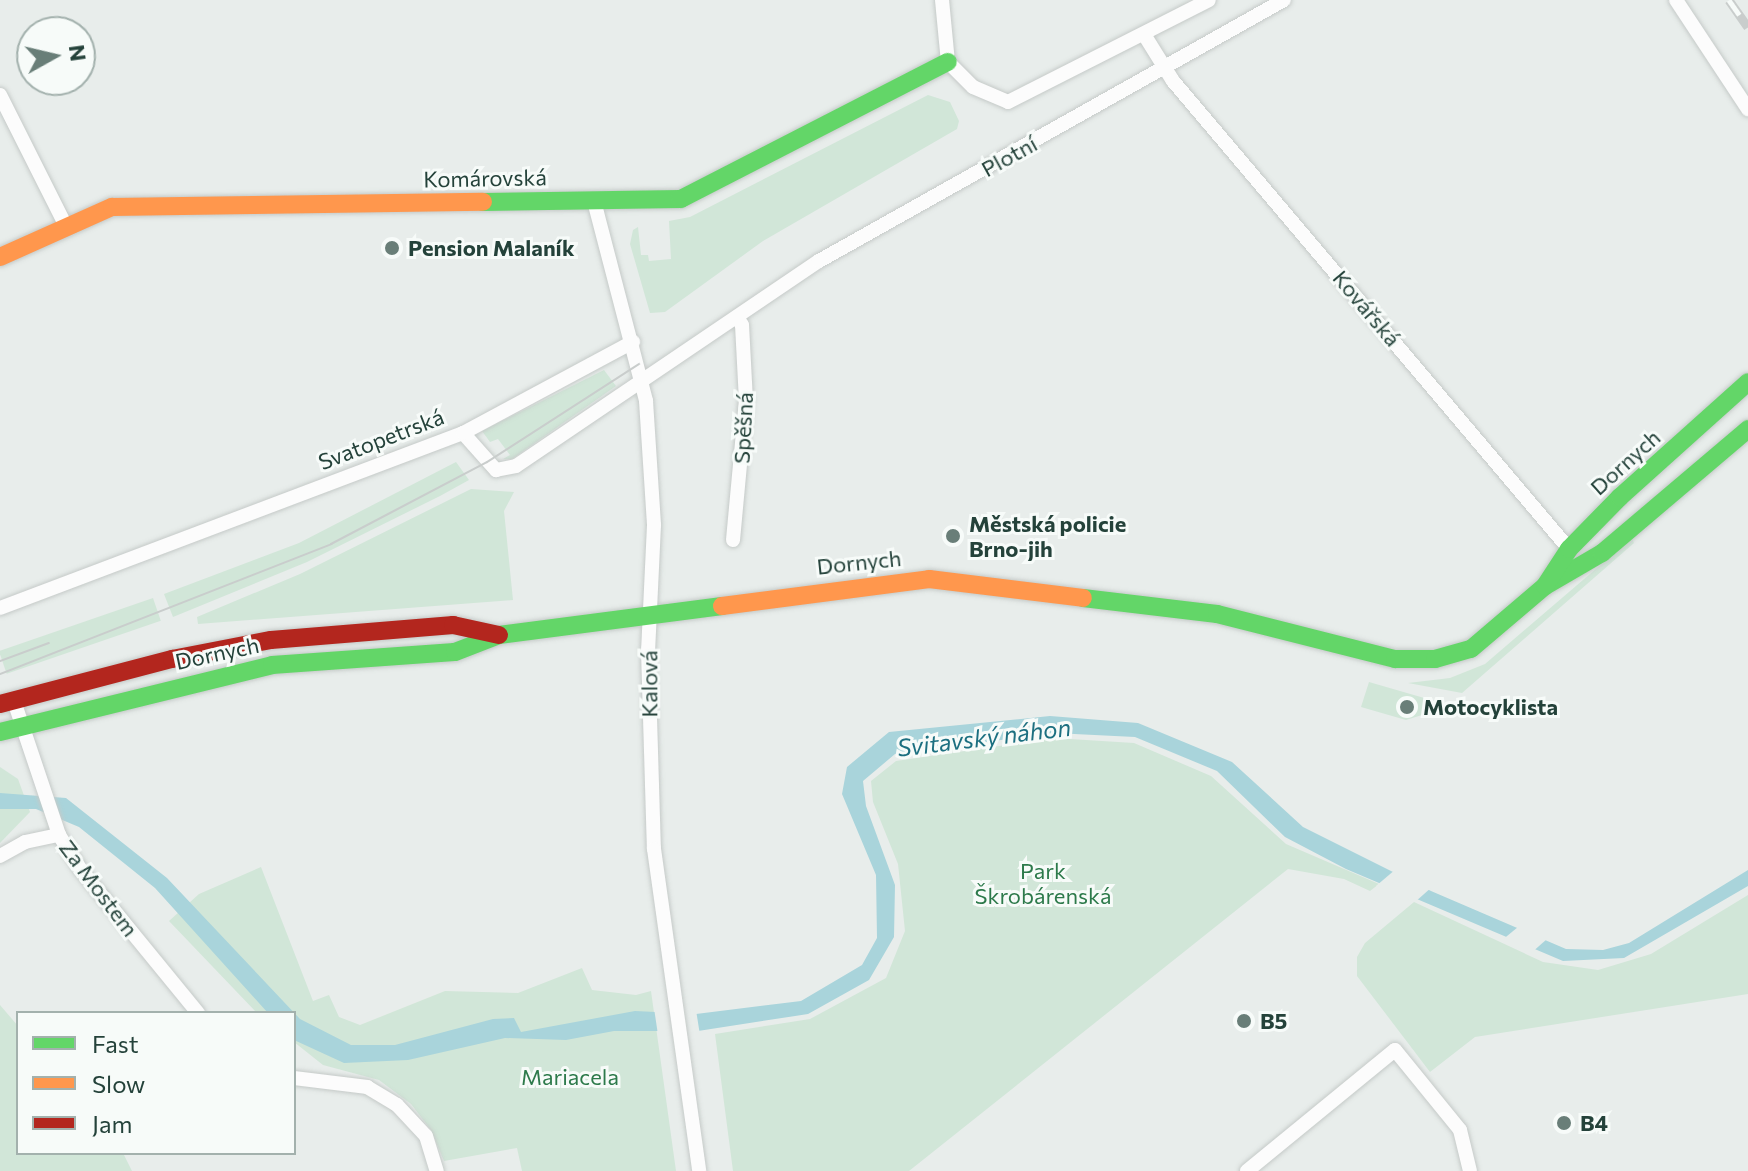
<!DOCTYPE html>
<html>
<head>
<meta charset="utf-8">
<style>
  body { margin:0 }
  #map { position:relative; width:1748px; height:1171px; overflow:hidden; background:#e8edeb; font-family:Commissioner,sans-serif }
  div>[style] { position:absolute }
  .green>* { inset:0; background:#d1e6d8; transform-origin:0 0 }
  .water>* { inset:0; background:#a9d4db }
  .pier>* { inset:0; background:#e8edeb }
  .roads { filter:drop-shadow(0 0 2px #c5cac8) drop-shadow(0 0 2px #c5cac8) }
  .street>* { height:14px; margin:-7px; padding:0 7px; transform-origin:7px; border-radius:7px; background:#fcfcfc }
  .fast>* { height:18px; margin:-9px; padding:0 9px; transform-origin:9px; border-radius:9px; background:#63d668 }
  .slow>* { height:18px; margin:-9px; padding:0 9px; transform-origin:9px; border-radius:9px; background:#ff974d }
  .jam>* { height:18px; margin:-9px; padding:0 9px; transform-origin:9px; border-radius:9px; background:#b3261e }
  .tram>* { height:2px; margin:-1px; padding:0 1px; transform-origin:1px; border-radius:1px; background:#c9cdcc }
  .rail>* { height:9px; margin-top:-4.5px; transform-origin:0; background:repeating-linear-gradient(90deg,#f7fbf9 0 18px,#c9cdcc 0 36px); box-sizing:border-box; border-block:2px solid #c9cdcc }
  .dots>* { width:22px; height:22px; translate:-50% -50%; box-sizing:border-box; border:4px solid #f7fbf9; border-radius:50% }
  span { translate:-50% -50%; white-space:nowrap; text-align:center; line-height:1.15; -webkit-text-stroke:6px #f7fbf9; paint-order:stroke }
  .street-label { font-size:22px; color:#24423a }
  .poi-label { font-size:22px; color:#24423a; font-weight:700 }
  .left { translate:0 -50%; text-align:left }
  .park-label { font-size:22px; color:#2d7a4b }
  .water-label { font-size:24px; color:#1c6f80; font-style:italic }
  .legend { position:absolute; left:16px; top:1011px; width:280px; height:144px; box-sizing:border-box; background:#f7fbf9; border:2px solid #a3b1ad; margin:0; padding:10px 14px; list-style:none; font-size:24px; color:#24423a }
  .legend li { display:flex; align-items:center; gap:16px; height:40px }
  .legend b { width:40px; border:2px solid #a3b1ad }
  .north { position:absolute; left:16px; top:16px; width:80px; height:80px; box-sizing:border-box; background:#f7fbf9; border:2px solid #a3b1ad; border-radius:50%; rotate:82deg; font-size:22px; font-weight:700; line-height:32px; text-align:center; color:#24423a }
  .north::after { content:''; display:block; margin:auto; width:28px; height:36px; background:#697e78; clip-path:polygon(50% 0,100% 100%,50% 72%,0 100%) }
</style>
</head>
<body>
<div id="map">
  <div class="green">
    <i style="clip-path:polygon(928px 95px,950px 102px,959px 121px,957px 129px,763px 241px,665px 312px,650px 313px,630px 244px,633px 230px,638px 227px,641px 255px,648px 255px,649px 261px,671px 259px,669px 221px,690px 217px)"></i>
    <i style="clip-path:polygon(604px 370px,616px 386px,512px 459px,503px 459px,510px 455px,498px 439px,490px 442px,482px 431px)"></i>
    <i style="clip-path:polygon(456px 462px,469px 480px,440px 496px,307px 562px,173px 617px,164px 594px,299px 543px)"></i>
    <i style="clip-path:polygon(471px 489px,514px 492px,504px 511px,513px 600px,198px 624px,197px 617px,300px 574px)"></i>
    <i style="clip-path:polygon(1632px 538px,1634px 543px,1462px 693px,1408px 683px,1450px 678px,1485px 664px)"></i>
    <i style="left:153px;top:598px;width:24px;height:163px;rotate:71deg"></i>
    <i style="clip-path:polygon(1369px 682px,1438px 702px,1422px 715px,1406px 720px,1361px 707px)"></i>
    <i style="clip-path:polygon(1054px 738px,1134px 743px,1211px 776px,1286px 844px,1379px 884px,1370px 891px,1344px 879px,1288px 869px,909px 1171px,733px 1171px,715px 1034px,810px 1019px,886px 978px,905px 931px,898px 864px,873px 802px,871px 781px,896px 761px)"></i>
    <i style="clip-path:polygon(0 767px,18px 779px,30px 812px,0 843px)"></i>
    <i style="clip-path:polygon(261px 867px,313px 1001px,329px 995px,339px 1017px,360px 1025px,445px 991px,518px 993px,582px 968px,592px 990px,636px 995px,651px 991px,676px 1171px,522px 1171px,517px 1148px,444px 1161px,431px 1130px,411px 1104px,379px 1080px,323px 1065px,294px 1042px,294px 1013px,257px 1013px,169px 921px,199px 894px)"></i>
    <i style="clip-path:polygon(1748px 895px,1748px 994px,1475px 1037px,1430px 1072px,1357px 976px,1357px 957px,1365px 943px,1414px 902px,1543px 962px,1598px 970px,1651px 954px)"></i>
    <i style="clip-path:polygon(0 1005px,18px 1026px,18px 1153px,123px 1153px,132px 1171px,0 1171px)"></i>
  </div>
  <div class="water">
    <i style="clip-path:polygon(1050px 716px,1138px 723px,1232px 762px,1303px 827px,1431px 891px,1566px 949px,1603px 950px,1629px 943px,1748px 870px,1748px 886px,1624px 958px,1563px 961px,1346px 869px,1285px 837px,1217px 771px,1135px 737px,1054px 733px,895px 754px,863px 781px,866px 806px,895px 885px,894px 937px,869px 980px,808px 1014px,698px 1031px,614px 1031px,566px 1040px,505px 1038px,408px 1060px,344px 1063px,294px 1040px,294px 1013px,268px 1013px,155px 888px,79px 827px,36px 809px,0 809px,0 793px,66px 798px,167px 878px,300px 1019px,351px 1045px,395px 1045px,493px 1019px,514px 1018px,521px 1032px,635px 1011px,696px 1014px,801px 1001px,862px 965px,877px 938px,876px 875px,842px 794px,847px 767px,889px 732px)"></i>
  </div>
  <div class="pier">
    <i style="clip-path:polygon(1396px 869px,1432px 887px,1415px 902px,1376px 886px)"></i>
    <i style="clip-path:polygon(1518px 927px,1547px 939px,1530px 954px,1501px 941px)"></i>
    <i style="clip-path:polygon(654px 1008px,696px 1010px,700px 1035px,658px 1035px)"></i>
  </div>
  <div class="roads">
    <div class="street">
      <i style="left:942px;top:0;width:62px;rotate:84.5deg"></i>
      <i style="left:948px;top:62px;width:35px;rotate:45deg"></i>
      <i style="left:973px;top:87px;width:38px;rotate:23deg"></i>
      <i style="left:1008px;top:102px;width:225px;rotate:-26.9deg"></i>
      <i style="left:1676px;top:0;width:131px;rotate:56.6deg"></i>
      <i style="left:1145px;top:36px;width:53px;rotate:58.1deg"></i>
      <i style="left:1173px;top:81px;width:613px;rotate:49.76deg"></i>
      <i style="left:0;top:95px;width:147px;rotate:63.3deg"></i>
      <i style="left:594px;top:201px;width:207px;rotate:75.4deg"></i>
      <i style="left:646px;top:401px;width:124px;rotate:86.3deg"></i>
      <i style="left:654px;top:525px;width:125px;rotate:92.7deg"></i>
      <i style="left:648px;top:650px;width:199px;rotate:88.3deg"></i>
      <i style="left:654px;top:849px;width:325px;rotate:82deg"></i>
      <i style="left:463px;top:433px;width:50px;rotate:48.3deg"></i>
      <i style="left:496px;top:470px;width:20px;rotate:-11deg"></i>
      <i style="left:516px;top:466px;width:366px;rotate:-34.1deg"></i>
      <i style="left:819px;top:261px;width:533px;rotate:-29.31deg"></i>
      <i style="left:733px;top:540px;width:140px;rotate:-84.7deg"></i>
      <i style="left:746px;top:401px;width:76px;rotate:-93deg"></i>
      <i style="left:742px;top:325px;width:9px;rotate:-122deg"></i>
      <i style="left:0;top:608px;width:495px;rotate:-20.7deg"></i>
      <i style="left:463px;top:433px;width:193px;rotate:-28.2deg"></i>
      <i style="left:14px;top:701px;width:141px;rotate:71.4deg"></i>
      <i style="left:59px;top:835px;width:41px;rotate:57.8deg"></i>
      <i style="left:81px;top:870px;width:185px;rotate:50.7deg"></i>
      <i style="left:0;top:856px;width:29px;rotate:-29deg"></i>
      <i style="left:25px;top:842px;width:35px;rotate:-12deg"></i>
      <i style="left:294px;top:1078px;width:74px;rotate:7deg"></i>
      <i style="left:367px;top:1087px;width:35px;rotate:31deg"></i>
      <i style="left:397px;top:1105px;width:42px;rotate:46.9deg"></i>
      <i style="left:426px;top:1136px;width:37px;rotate:73deg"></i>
      <i style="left:1247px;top:1171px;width:191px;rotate:-39.3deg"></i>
      <i style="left:1395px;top:1050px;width:103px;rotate:50.9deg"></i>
      <i style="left:1460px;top:1130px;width:42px;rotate:76.3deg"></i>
    </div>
    <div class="fast">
      <i style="left:483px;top:202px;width:198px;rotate:-0.9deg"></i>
      <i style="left:681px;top:199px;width:300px;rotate:-27.2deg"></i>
      <i style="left:1547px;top:585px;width:64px;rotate:-30.2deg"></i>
      <i style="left:1602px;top:553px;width:192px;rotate:-40.3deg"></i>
      <i style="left:1083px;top:598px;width:135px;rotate:6.8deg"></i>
      <i style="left:1217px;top:614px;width:184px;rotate:14.2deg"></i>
      <i style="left:1395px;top:659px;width:40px"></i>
      <i style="left:1435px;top:659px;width:37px;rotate:-16deg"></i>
      <i style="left:1471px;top:649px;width:97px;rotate:-40.4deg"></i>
      <i style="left:1545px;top:586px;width:44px;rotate:-57deg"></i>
      <i style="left:1569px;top:549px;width:73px;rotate:-45.6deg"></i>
      <i style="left:1620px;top:497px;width:172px;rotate:-41.9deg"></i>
      <i style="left:0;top:732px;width:280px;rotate:-13.8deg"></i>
      <i style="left:272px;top:665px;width:183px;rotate:-4.1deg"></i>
      <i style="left:455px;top:652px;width:47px;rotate:-21.1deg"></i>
      <i style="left:499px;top:635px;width:225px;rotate:-7.4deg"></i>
    </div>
    <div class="slow">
      <i style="left:0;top:257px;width:123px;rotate:-24.1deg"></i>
      <i style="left:112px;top:207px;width:371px;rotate:-0.8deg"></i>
      <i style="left:722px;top:606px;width:209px;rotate:-7.4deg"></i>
      <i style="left:929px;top:579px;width:155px;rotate:7deg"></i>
    </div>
    <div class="jam">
      <i style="left:0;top:704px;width:178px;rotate:-14.7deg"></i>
      <i style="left:172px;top:659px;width:101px;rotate:-10.9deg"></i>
      <i style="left:271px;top:640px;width:183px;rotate:-4.7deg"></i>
      <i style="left:453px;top:625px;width:47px;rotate:12.3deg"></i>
    </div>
  </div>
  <div class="tram">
    <i style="left:0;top:661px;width:52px;rotate:-20.2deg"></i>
    <i style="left:0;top:674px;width:356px;rotate:-21.4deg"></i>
    <i style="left:331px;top:544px;width:176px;rotate:-27.7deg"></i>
    <i style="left:487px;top:462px;width:181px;rotate:-32.8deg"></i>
  </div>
  <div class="rail">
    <i style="left:1729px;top:0;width:33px;rotate:55deg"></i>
  </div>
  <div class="dots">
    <i style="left:392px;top:248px;background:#697e78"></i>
    <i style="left:953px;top:536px;background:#697e78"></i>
    <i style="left:1407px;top:707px;background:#697e78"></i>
    <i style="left:1244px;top:1021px;background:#697e78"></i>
    <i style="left:1564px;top:1123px;background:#697e78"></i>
  </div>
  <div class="street-label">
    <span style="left:1009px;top:156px;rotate:-29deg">Plotní</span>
    <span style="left:485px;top:178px;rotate:-1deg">Komárovská</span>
    <span style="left:1367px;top:308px;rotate:50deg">Kovářská</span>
    <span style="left:743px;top:428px;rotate:-87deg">Spěšná</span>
    <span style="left:381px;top:439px;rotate:-21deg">Svatopetrská</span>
    <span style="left:1625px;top:462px;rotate:-42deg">Dornych</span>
    <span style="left:859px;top:562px;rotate:-6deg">Dornych</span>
    <span style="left:217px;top:653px;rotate:-12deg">Dornych</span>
    <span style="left:649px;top:684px;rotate:-90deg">Kalová</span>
    <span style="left:99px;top:888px;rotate:53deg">Za Mostem</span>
  </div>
  <div class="poi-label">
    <span class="left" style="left:408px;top:248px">Pension Malaník</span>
    <span class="left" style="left:969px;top:536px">Městská policie<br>Brno-jih</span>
    <span class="left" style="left:1423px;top:707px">Motocyklista</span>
    <span class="left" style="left:1260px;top:1021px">B5</span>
    <span class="left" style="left:1580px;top:1123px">B4</span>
  </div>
  <div class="park-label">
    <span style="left:1043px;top:883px">Park<br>Škrobárenská</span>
    <span style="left:570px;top:1077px">Mariacela</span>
  </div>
  <div class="water-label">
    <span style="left:984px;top:737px;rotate:-7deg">Svitavský náhon</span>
  </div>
  <ul class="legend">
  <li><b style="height:10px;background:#63d668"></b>Fast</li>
  <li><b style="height:10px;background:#ff974d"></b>Slow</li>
  <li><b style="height:10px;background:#b3261e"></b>Jam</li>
  </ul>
  <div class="north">N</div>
</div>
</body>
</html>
